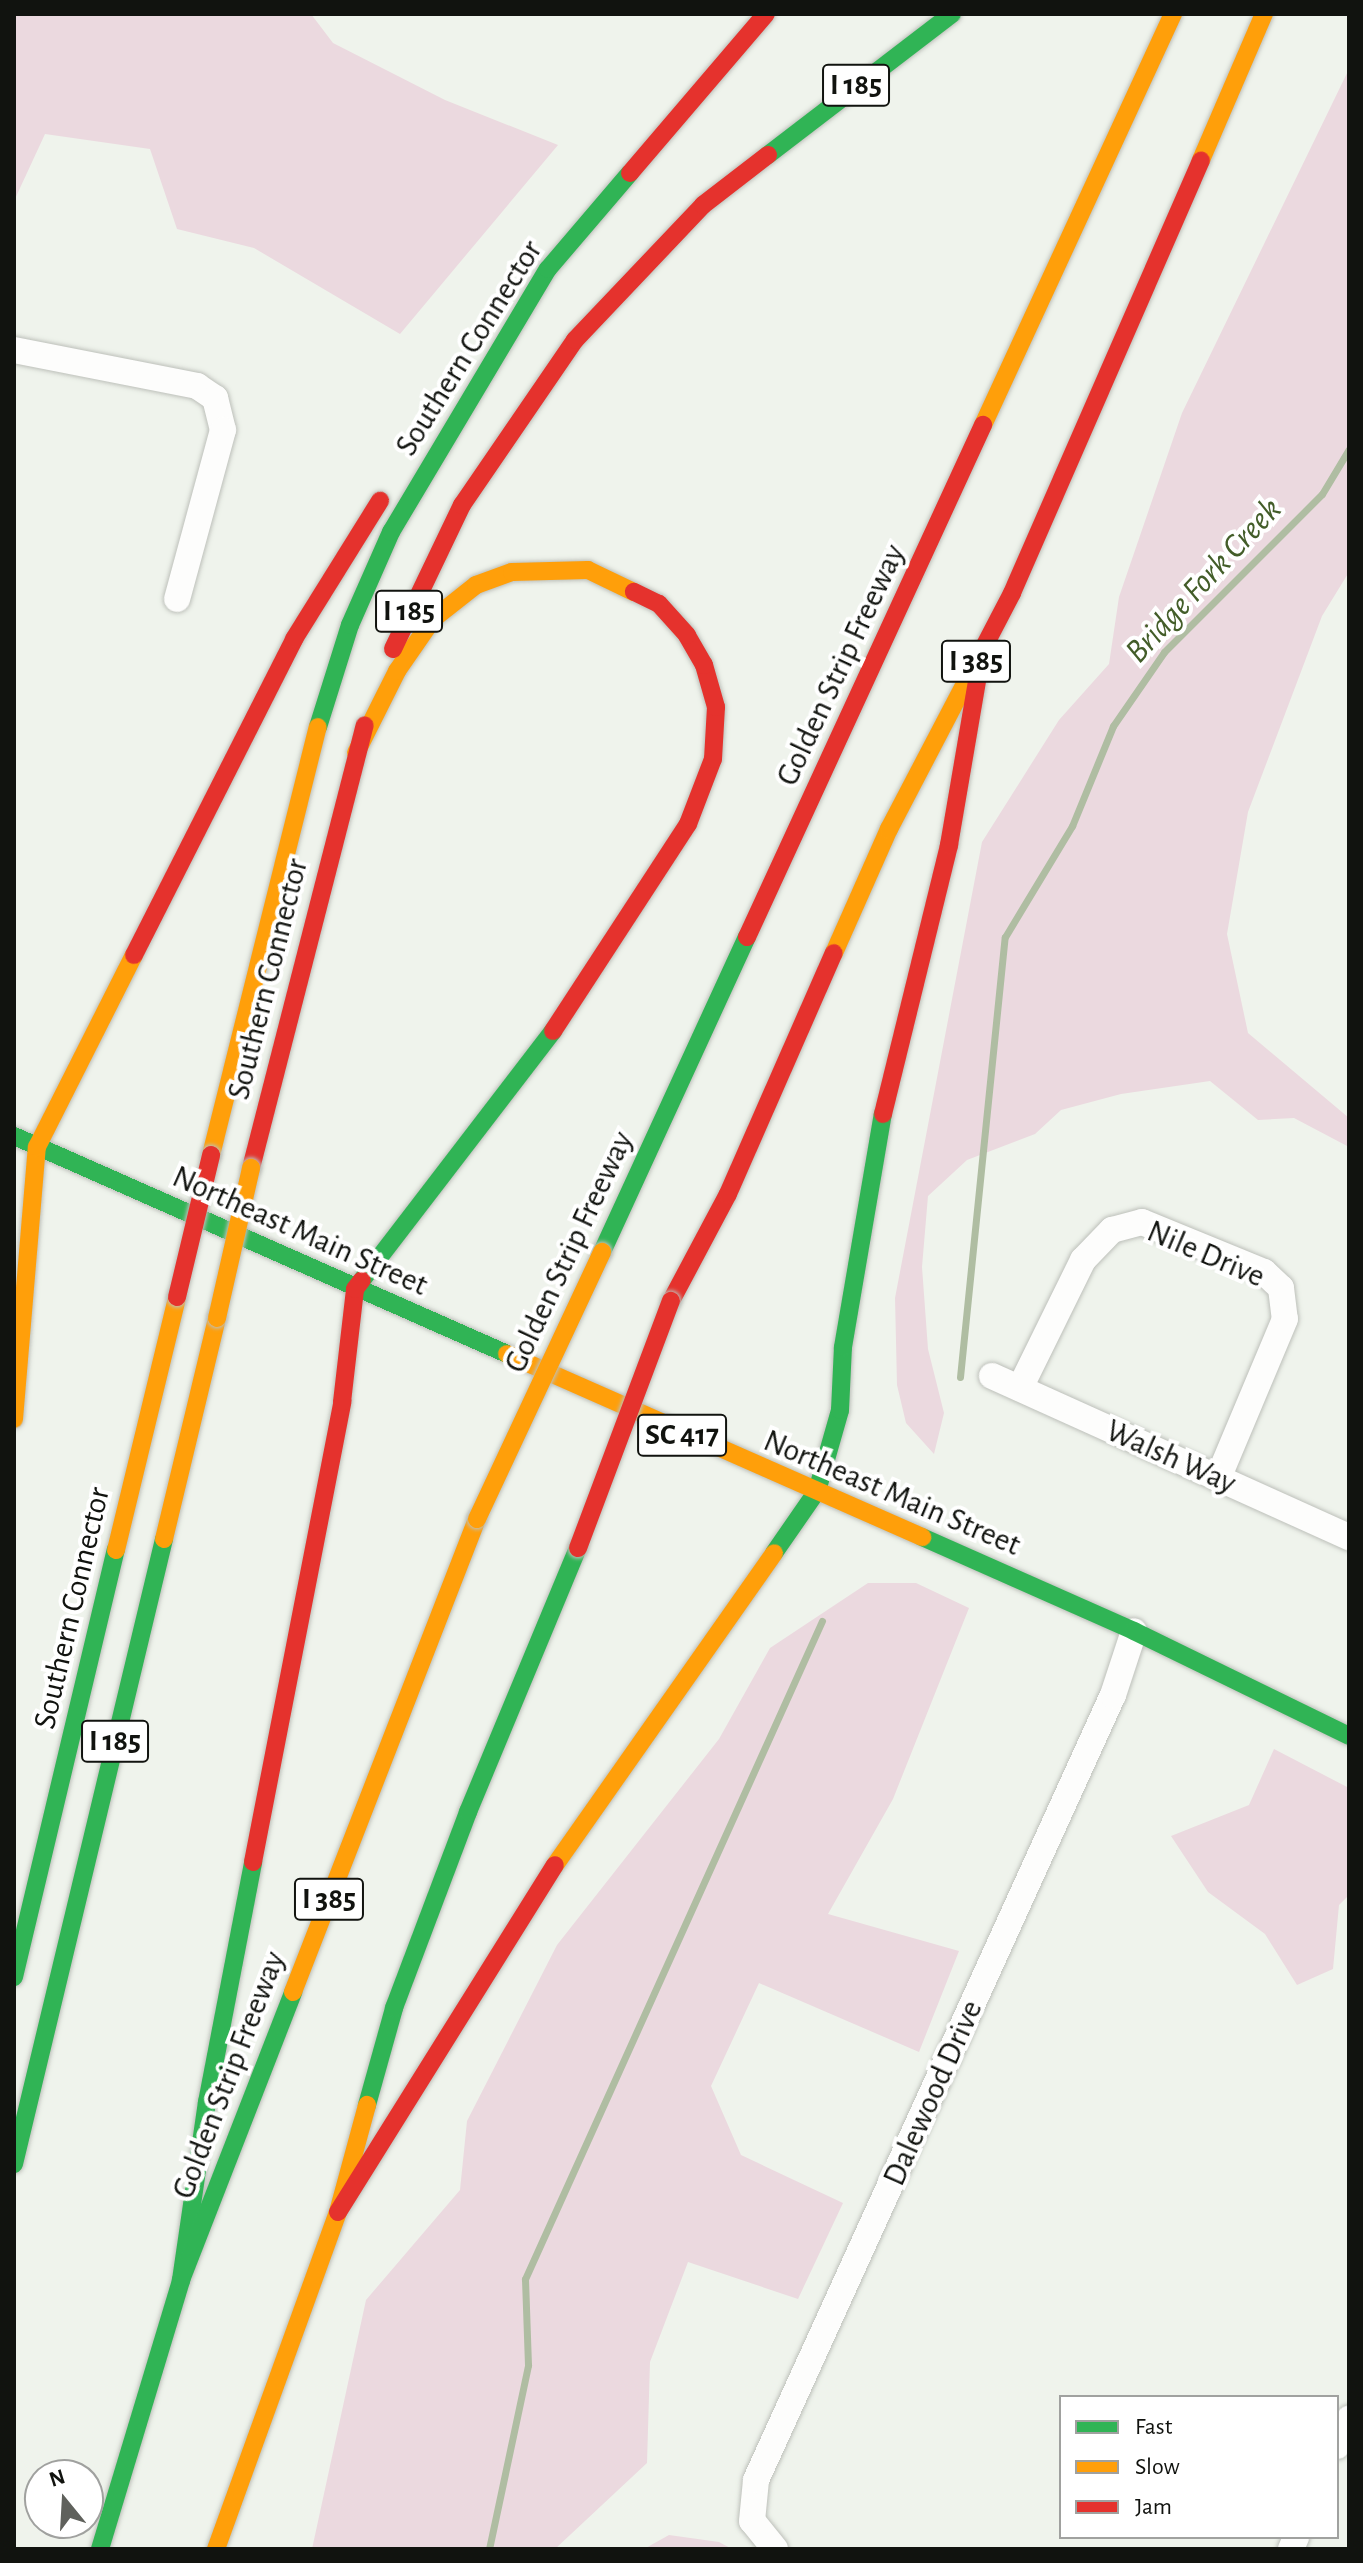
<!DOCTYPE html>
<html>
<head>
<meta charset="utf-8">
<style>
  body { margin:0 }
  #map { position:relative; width:1363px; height:2563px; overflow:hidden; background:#eff3ec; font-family:"Alegreya Sans",sans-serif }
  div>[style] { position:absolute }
  .green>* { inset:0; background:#ebd9df }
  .stream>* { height:7px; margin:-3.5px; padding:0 3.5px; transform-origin:3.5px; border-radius:3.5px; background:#afbda2 }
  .roads { filter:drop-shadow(0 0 2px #bdc0ba) drop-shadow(0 0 2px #bdc0ba) }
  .street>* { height:26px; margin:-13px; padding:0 13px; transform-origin:13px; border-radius:13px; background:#fdfdfc }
  .fast>* { height:18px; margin:-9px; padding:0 9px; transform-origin:9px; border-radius:9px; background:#30b455 }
  .slow>* { height:18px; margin:-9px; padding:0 9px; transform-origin:9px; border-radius:9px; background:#ff9f0a }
  .jam>* { height:18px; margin:-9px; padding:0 9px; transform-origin:9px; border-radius:9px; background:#e5322d }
  .bridges { filter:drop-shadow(0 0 2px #bdc0ba) drop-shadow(0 0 2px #bdc0ba) }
  .slow-bridge>* { height:18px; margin:-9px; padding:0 9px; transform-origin:9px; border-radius:9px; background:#ff9f0a }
  .jam-bridge>* { height:18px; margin:-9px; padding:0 9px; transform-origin:9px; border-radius:9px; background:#e5322d }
  span { translate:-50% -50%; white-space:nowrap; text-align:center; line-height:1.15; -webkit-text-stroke:8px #fff; paint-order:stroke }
  .shield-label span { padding:2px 6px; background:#fff; border:2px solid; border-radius:6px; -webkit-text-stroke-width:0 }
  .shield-label { font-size:30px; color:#11130f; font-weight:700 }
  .street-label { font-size:32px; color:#11130f }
  .water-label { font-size:34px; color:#435d29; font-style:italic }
  .frame { position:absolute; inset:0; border:16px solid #11130f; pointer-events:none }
  .legend { position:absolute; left:1059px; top:2395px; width:280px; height:144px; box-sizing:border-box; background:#fff; border:2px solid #a0a19f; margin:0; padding:10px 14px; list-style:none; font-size:24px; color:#11130f }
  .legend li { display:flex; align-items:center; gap:16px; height:40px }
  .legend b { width:40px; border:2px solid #a0a19f }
  .north { position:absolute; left:24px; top:2459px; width:80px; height:80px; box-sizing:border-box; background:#fff; border:2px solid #a0a19f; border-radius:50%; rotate:342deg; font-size:22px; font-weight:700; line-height:32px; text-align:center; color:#11130f }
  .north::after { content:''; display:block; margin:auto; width:28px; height:36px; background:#5f615c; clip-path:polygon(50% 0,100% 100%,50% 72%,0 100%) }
</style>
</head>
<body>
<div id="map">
  <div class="green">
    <i style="clip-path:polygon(14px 14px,311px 14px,333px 43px,445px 100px,558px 145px,400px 334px,254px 248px,177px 229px,150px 149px,45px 134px,14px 201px)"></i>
    <i style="clip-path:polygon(1349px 69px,1349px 572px,1322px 616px,1248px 812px,1227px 934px,1248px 1033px,1349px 1118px,1349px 1147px,1294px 1118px,1258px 1120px,1210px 1081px,1121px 1094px,1061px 1110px,1035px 1134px,967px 1160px,928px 1196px,922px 1267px,928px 1349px,944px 1413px,934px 1454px,906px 1423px,897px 1385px,895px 1298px,982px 842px,1059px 720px,1109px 664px,1119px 597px,1182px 413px)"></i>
    <i style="clip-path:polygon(868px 1583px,916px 1583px,969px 1608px,893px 1799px,828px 1914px,959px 1951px,919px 2052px,759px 1983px,711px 2086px,741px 2155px,843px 2203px,798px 2299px,688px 2262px,650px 2362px,647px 2463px,555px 2549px,312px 2549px,366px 2300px,460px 2190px,467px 2121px,557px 1945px,719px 1739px,770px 1648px)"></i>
    <i style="clip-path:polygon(1274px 1749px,1349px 1788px,1349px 1895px,1339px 1905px,1333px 1969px,1297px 1985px,1265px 1934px,1208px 1892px,1171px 1836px,1249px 1805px)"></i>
    <i style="clip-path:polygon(669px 2535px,719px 2542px,732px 2549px,644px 2549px)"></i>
  </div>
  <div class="stream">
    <i style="left:960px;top:1377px;width:442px;rotate:-84.2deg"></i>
    <i style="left:1005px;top:937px;width:130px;rotate:-58.9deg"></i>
    <i style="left:1072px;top:826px;width:108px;rotate:-67.7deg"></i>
    <i style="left:1113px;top:726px;width:90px;rotate:-55.4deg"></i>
    <i style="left:1164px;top:652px;width:223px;rotate:-45deg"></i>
    <i style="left:1322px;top:494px;width:52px;rotate:-59deg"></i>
    <i style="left:489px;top:2549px;width:188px;rotate:-78deg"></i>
    <i style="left:528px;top:2365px;width:86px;rotate:-92deg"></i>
    <i style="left:525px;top:2279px;width:722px;rotate:-65.71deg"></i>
  </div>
  <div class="roads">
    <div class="street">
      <i style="left:14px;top:350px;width:187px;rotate:11.1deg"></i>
      <i style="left:197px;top:386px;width:22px;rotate:34deg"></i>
      <i style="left:215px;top:398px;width:33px;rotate:76deg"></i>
      <i style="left:223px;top:430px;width:175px;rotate:105.2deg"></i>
      <i style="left:992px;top:1376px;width:392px;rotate:24.3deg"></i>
      <i style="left:1020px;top:1388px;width:143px;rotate:-63.8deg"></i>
      <i style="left:1083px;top:1260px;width:42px;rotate:-46deg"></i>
      <i style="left:1112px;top:1230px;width:31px;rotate:-15deg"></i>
      <i style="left:1142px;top:1222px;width:132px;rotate:22.3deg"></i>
      <i style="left:1264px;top:1272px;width:23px;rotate:43deg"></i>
      <i style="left:1281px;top:1288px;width:31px;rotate:83deg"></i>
      <i style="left:1285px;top:1319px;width:173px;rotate:112.8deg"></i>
      <i style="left:1337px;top:2446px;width:30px;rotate:-66deg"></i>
      <i style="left:775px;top:2549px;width:36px;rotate:-129deg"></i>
      <i style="left:752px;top:2521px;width:41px;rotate:-84.4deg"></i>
      <i style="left:756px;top:2480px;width:862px;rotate:-65.55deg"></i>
      <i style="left:1113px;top:1695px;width:67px;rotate:-71.8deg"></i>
      <i style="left:1291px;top:2549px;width:13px;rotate:-67deg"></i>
    </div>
    <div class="fast">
      <i style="left:768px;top:155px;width:232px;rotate:-37.5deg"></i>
      <i style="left:318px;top:727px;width:107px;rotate:-72.6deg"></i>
      <i style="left:350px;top:625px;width:102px;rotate:-66.2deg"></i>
      <i style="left:391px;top:532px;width:306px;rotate:-59.2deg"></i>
      <i style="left:548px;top:269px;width:126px;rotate:-49.5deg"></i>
      <i style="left:14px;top:1136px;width:539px;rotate:23.85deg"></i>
      <i style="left:602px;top:1252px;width:347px;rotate:-65.3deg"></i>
      <i style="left:362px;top:1280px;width:314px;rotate:-52.5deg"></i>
      <i style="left:922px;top:1537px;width:232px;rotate:23.9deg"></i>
      <i style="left:1134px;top:1631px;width:239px;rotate:26deg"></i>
      <i style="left:774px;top:1553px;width:75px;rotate:-55.3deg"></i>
      <i style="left:817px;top:1491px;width:84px;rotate:-74.1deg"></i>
      <i style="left:840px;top:1410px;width:63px;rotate:-87.3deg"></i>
      <i style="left:843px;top:1347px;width:236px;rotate:-80.3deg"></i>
      <i style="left:14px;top:1977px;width:439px;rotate:-76.6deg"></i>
      <i style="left:367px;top:2105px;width:101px;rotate:-74.4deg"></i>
      <i style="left:394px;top:2008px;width:210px;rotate:-69.3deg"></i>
      <i style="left:468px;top:1812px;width:286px;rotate:-67.4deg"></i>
      <i style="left:14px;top:2164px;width:643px;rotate:-76.5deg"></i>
      <i style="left:181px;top:2280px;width:180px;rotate:-81.7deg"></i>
      <i style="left:207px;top:2102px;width:244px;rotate:-79.1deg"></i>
      <i style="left:100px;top:2549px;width:281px;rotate:-73.2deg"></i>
      <i style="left:181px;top:2280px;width:309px;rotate:-68.7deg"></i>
    </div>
    <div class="slow">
      <i style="left:1201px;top:160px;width:159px;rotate:-66.7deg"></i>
      <i style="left:983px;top:425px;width:453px;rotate:-65.2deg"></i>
      <i style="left:356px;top:753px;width:92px;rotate:-63.4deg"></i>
      <i style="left:397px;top:671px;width:63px;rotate:-55.3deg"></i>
      <i style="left:433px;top:619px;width:55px;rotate:-38.3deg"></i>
      <i style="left:476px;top:585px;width:38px;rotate:-20deg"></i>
      <i style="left:512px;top:572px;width:76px;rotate:-1.5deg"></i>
      <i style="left:588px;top:570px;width:51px;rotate:25.6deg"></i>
      <i style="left:834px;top:953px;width:136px;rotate:-66.1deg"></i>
      <i style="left:889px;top:829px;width:179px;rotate:-62.4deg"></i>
      <i style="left:211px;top:1155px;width:441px;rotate:-76deg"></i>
      <i style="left:507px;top:1354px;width:454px;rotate:23.8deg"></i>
      <i style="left:14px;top:1419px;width:273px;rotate:-85.2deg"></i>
      <i style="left:37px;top:1147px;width:215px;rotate:-63.2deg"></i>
      <i style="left:164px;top:1539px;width:227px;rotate:-76.5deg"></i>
      <i style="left:116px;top:1550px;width:260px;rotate:-76.4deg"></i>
      <i style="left:555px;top:1865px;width:381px;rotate:-54.9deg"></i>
      <i style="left:293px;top:1992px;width:508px;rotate:-68.74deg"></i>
      <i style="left:216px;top:2549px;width:358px;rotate:-70.1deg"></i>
      <i style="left:338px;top:2212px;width:111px;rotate:-74.8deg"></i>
    </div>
    <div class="jam">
      <i style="left:630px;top:173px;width:209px;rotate:-49.5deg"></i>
      <i style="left:393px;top:649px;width:160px;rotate:-64.4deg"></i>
      <i style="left:462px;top:505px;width:200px;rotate:-55.6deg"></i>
      <i style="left:575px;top:340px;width:186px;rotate:-46.5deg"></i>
      <i style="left:703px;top:205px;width:82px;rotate:-37.6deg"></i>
      <i style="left:972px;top:670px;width:87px;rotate:-62.5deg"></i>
      <i style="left:1012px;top:593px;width:472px;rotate:-66.4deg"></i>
      <i style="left:747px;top:937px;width:564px;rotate:-65.25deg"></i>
      <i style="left:134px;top:955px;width:354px;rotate:-63.1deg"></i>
      <i style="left:294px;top:639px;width:163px;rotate:-58.1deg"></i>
      <i style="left:553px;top:1031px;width:247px;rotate:-56.9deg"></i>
      <i style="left:688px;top:824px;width:70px;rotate:-69deg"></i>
      <i style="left:713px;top:759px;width:52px;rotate:-86.7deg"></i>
      <i style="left:716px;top:707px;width:44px;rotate:-105.9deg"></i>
      <i style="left:704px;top:665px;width:34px;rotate:-120deg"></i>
      <i style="left:687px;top:635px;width:42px;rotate:-132.1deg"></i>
      <i style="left:659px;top:604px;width:28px;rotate:-154deg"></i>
      <i style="left:883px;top:1114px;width:277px;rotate:-76.2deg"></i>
      <i style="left:949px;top:845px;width:197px;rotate:-80.3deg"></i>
      <i style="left:251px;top:1168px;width:457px;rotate:-75.6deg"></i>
      <i style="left:671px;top:1301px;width:121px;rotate:-62deg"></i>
      <i style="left:728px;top:1194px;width:263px;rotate:-66.3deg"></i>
      <i style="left:253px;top:1862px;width:469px;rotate:-79deg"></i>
      <i style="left:342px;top:1402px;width:114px;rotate:-83.4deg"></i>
      <i style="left:355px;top:1289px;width:11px;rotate:-52deg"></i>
      <i style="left:338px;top:2212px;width:409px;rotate:-58deg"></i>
    </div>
  </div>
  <div class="bridges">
    <div class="slow-bridge">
      <i style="left:217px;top:1318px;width:154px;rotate:-77.2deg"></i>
      <i style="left:477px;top:1519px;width:295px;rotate:-64.9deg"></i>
    </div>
    <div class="jam-bridge">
      <i style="left:177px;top:1297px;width:146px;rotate:-76.5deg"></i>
      <i style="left:578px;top:1548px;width:264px;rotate:-69.4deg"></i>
    </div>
  </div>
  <div class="shield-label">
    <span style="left:856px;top:85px">I 185</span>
    <span style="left:409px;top:611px">I 185</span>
    <span style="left:976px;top:661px">I 385</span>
    <span style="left:682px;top:1435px">SC 417</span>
    <span style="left:115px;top:1741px">I 185</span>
    <span style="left:329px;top:1899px">I 385</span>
  </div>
  <div class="street-label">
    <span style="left:469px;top:348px;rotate:-58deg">Southern Connector</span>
    <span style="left:841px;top:665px;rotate:-65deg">Golden Strip Freeway</span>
    <span style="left:268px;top:979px;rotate:-76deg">Southern Connector</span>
    <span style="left:300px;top:1231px;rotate:24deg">Northeast Main Street</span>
    <span style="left:569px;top:1252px;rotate:-65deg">Golden Strip Freeway</span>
    <span style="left:1206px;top:1254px;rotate:23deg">Nile Drive</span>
    <span style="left:1171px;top:1457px;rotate:24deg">Walsh Way</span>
    <span style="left:892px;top:1493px;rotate:23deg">Northeast Main Street</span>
    <span style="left:72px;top:1608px;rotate:-77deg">Southern Connector</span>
    <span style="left:229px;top:2075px;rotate:-69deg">Golden Strip Freeway</span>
    <span style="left:933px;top:2093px;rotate:-66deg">Dalewood Drive</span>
  </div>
  <div class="water-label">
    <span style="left:1204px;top:581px;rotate:-47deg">Bridge Fork Creek</span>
  </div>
  <div class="frame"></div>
  <ul class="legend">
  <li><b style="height:10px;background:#30b455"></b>Fast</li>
  <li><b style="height:10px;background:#ff9f0a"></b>Slow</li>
  <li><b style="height:10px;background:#e5322d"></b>Jam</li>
  </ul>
  <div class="north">N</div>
</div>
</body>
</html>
